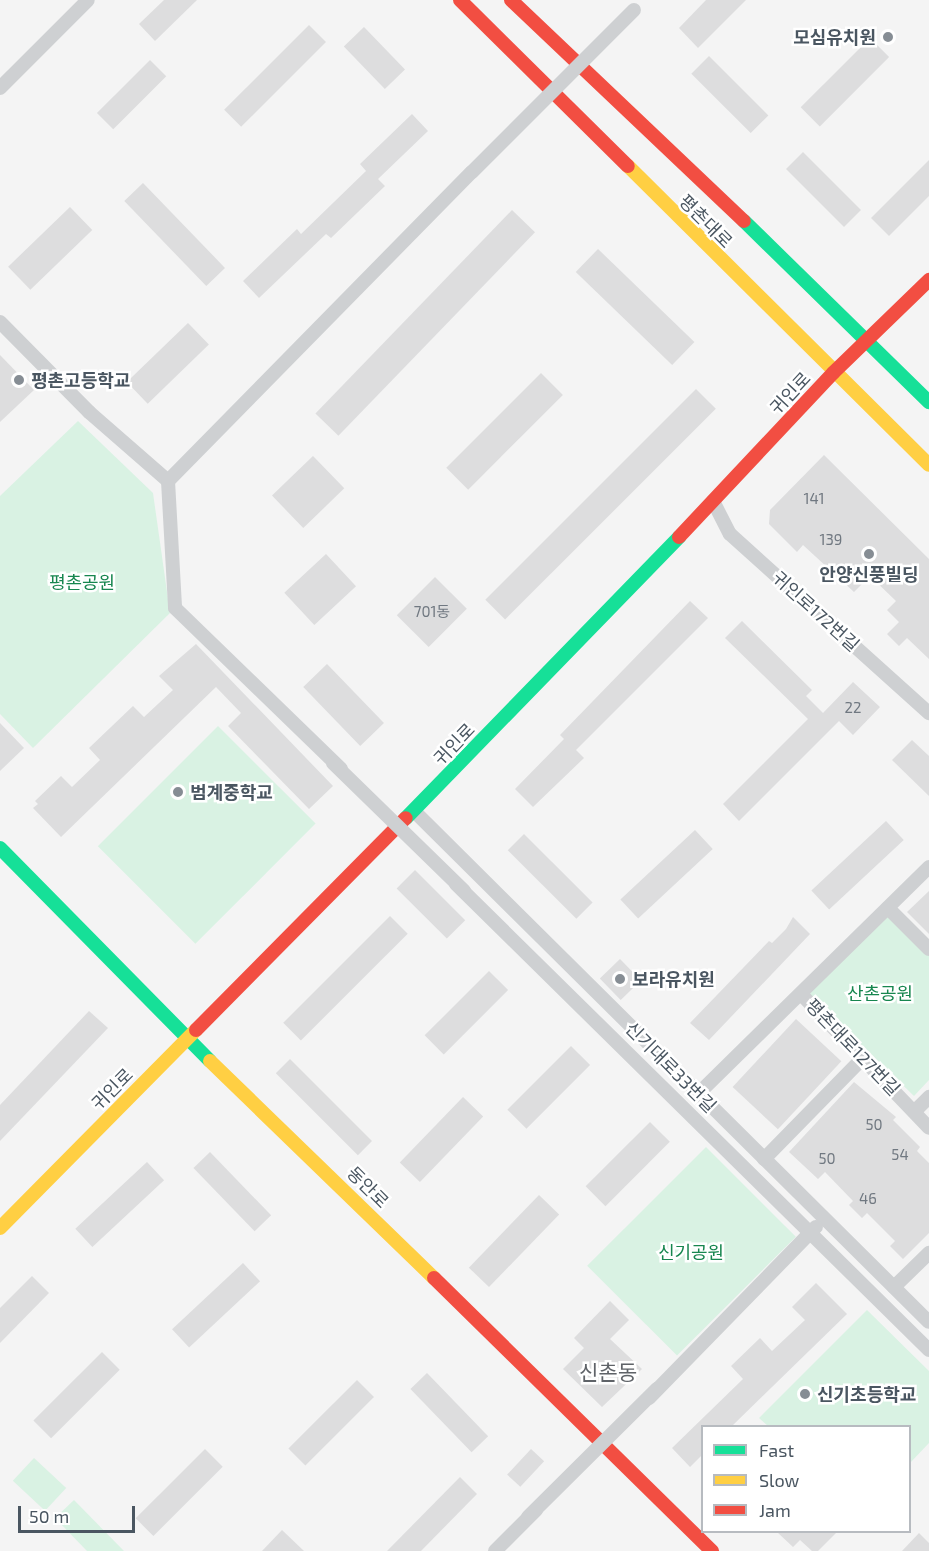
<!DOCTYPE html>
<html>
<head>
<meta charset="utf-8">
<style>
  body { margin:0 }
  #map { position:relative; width:929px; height:1551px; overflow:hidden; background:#f4f4f4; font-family:"Exo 2","Noto Sans KR",sans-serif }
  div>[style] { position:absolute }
  .green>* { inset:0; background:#d9f2e3; transform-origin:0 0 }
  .building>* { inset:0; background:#ddddde; transform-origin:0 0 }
  .street>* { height:14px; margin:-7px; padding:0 7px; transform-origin:7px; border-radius:7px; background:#ced0d2 }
  .fast>* { height:14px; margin:-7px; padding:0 7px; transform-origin:7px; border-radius:7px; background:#16e098 }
  .slow>* { height:14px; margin:-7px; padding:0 7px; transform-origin:7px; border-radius:7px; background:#ffcf43 }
  .jam>* { height:14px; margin:-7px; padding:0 7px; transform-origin:7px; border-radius:7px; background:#f24e42 }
  .street-bridge>* { height:14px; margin:-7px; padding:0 7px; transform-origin:7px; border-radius:7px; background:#ced0d2 }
  .dots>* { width:16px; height:16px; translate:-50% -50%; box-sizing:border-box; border:3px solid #fff; border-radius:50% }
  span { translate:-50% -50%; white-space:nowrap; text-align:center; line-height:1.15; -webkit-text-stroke:5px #fff; paint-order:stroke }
  .number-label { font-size:15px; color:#707881 }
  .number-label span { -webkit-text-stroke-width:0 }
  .poi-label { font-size:18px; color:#4a5661; font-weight:700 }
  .right { translate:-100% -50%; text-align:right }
  .left { translate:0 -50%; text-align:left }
  .street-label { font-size:18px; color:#4a5661 }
  .park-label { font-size:18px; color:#17864f }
  .quarter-label { font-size:21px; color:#5f6368 }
  .legend { position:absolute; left:701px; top:1425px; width:210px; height:108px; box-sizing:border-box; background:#fff; border:2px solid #b7bbc0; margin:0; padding:8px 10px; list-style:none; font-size:18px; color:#4a5661 }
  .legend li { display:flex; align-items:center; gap:12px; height:30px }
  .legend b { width:30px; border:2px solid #b7bbc0 }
  .scale { position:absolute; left:18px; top:1506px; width:117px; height:27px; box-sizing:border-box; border:3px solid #4a5661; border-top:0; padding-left:8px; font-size:18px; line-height:21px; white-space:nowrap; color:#4a5661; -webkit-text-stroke:4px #fff; paint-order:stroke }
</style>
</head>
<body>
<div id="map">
  <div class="green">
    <i style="clip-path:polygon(78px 421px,153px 493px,170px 613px,33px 748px,0 714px,0 496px)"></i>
    <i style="left:218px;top:726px;width:138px;height:170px;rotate:45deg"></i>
    <i style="clip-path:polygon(886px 915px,929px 956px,929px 1080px,914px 1096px,809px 994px)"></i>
    <i style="left:706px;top:1147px;width:127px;height:168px;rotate:45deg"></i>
    <i style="clip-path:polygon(867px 1310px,929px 1371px,929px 1443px,910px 1463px,910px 1426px,768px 1426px,759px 1418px)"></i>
    <i style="left:34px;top:1458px;width:44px;height:31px;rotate:43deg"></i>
    <i style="clip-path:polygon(74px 1500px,124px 1551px,87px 1551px,55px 1518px)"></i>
  </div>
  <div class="building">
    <i style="clip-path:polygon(164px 0,197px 0,155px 41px,139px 24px)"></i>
    <i style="clip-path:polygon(706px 0,746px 0,698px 48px,679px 28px)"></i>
    <i style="left:309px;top:25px;width:24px;height:120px;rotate:45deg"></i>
    <i style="left:364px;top:27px;width:59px;height:28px;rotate:46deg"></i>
    <i style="left:870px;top:38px;width:27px;height:98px;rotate:45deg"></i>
    <i style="left:709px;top:56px;width:84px;height:25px;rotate:45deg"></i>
    <i style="left:150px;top:60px;width:23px;height:75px;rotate:45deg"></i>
    <i style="clip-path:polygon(412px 114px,428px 131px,378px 179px,385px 186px,331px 238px,326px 234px,259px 298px,243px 281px,297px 229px,301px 234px,366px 171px,360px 164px)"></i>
    <i style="left:803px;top:152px;width:82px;height:24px;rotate:45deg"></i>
    <i style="clip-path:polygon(929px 160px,929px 196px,889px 236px,871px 218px)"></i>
    <i style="left:143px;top:183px;width:118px;height:26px;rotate:46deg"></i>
    <i style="left:70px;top:207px;width:32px;height:86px;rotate:46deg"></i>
    <i style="left:512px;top:210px;width:32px;height:283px;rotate:44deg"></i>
    <i style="left:598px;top:249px;width:134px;height:32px;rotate:44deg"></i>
    <i style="left:188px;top:323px;width:30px;height:85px;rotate:46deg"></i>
    <i style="clip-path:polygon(0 355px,34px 390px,0 422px)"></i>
    <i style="left:541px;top:373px;width:31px;height:134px;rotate:45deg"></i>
    <i style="left:696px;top:389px;width:28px;height:298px;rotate:45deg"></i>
    <i style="clip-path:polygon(824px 455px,929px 559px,929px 659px,907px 638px,899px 646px,887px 634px,899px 622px,887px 610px,896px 601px,870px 576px,854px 592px,803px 545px,797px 552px,769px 524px,770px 510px)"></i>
    <i style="left:313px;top:456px;width:45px;height:57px;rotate:46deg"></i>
    <i style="left:326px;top:554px;width:44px;height:57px;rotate:47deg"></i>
    <i style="left:435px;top:577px;width:45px;height:54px;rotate:45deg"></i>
    <i style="clip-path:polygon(690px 601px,708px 618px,576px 750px,584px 758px,533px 807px,515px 789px,564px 739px,560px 735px)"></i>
    <i style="clip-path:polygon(742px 621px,812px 690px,806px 696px,823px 713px,853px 682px,880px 707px,853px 735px,839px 721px,739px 821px,723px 804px,808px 719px,725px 638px)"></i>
    <i style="clip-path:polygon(196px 644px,333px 786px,309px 809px,228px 726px,241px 713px,216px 687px,61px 837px,33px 808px,38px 804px,35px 801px,61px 776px,72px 787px,100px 760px,89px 748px,133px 706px,144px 717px,173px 690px,159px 676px)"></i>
    <i style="left:327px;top:664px;width:82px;height:33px;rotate:46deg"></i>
    <i style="clip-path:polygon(0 723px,24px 748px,0 771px)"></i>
    <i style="clip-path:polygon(912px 740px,929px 756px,929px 796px,892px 760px)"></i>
    <i style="left:886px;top:821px;width:26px;height:102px;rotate:47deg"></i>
    <i style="left:695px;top:830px;width:26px;height:102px;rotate:47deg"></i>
    <i style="left:524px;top:834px;width:97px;height:23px;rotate:45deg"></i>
    <i style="left:415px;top:870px;width:71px;height:26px;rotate:45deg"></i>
    <i style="clip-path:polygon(929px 891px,929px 934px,907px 912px)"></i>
    <i style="left:390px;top:916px;width:25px;height:151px;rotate:45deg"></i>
    <i style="clip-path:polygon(793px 917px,810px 934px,709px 1040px,690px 1023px,769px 941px,772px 943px,786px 929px)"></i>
    <i style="left:620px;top:959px;width:30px;height:28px;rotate:46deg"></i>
    <i style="left:489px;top:971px;width:27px;height:91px;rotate:45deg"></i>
    <i style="clip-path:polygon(89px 1011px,108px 1028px,0 1141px,0 1105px)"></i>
    <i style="left:796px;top:1019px;width:62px;height:93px;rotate:43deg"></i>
    <i style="left:571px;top:1046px;width:27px;height:90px;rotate:45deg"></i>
    <i style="left:290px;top:1059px;width:116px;height:20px;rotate:45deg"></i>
    <i style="clip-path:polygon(854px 1082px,896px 1117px,893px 1120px,920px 1147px,917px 1151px,929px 1163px,929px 1233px,903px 1259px,890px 1246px,895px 1241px,867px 1213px,862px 1218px,849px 1205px,853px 1201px,825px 1172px,818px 1179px,789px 1152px)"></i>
    <i style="left:463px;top:1097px;width:28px;height:91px;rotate:44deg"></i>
    <i style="left:650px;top:1122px;width:28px;height:91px;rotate:45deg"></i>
    <i style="left:210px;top:1152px;width:88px;height:23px;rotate:46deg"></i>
    <i style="left:147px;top:1162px;width:25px;height:98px;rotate:47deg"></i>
    <i style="left:539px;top:1195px;width:28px;height:101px;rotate:44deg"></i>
    <i style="left:243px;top:1263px;width:25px;height:97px;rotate:47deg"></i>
    <i style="clip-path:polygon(32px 1276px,49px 1293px,0 1343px,0 1308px)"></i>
    <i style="clip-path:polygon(816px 1283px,847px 1314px,732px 1426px,702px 1426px,702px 1455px,690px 1467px,672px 1448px,743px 1379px,731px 1366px,760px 1338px,772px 1351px,805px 1320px,792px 1307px)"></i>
    <i style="clip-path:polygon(610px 1301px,629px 1320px,610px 1339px,642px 1369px,602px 1407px,563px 1369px,584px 1348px,574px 1338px)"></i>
    <i style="left:102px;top:1352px;width:25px;height:97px;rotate:45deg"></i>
    <i style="left:427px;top:1373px;width:88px;height:23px;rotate:46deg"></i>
    <i style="left:357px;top:1380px;width:24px;height:97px;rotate:45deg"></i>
    <i style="left:205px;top:1449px;width:25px;height:98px;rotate:45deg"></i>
    <i style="left:531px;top:1449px;width:18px;height:35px;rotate:43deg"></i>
    <i style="clip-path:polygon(460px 1477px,477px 1494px,421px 1551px,387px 1551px)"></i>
    <i style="clip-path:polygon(282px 1530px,304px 1551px,262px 1551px)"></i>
    <i style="clip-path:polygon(777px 1532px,837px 1532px,818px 1551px,812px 1551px,800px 1540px,793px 1547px)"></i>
    <i style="clip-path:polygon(919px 1533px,929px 1543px,929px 1551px,902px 1551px)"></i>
  </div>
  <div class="street">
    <i style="left:0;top:88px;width:124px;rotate:-45deg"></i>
    <i style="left:0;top:322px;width:127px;rotate:45.3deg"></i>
    <i style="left:89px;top:412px;width:105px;rotate:41.1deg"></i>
    <i style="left:168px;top:481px;width:127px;rotate:86.8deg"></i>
    <i style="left:175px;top:608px;width:231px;rotate:44.1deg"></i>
    <i style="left:168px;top:481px;width:433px;rotate:-45.5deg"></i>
    <i style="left:713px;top:501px;width:37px;rotate:63deg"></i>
    <i style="left:730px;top:534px;width:268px;rotate:42deg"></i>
    <i style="left:414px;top:811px;width:725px;rotate:44.78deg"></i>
    <i style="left:456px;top:884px;width:664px;rotate:44.57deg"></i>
    <i style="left:888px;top:908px;width:58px;rotate:45deg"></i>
    <i style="left:801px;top:994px;width:185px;rotate:46.3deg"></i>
    <i style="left:698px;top:1094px;width:324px;rotate:-44.5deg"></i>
    <i style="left:915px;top:1111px;width:20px;rotate:-45deg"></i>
    <i style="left:764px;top:1159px;width:141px;rotate:-45.6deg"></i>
    <i style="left:894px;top:1287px;width:49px;rotate:-44.2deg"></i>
    <i style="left:649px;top:1398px;width:239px;rotate:-45.7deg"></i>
    <i style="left:495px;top:1551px;width:58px;rotate:-45deg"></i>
  </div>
  <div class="fast">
    <i style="left:744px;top:221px;width:259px;rotate:44.4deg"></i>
    <i style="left:406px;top:818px;width:392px;rotate:-45.8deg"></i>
    <i style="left:0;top:848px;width:299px;rotate:45.4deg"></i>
  </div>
  <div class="slow">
    <i style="left:628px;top:166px;width:424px;rotate:44.8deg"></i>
    <i style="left:210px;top:1061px;width:312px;rotate:44.1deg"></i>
    <i style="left:0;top:1228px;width:279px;rotate:-45.3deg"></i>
  </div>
  <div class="jam">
    <i style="left:460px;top:0;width:236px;rotate:44.7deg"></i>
    <i style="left:511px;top:0;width:321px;rotate:43.5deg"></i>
    <i style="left:679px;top:537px;width:225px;rotate:-46.8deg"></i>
    <i style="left:833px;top:373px;width:134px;rotate:-44.1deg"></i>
    <i style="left:196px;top:1030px;width:298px;rotate:-45.3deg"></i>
    <i style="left:434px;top:1278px;width:390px;rotate:44.5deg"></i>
  </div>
  <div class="street-bridge">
    <i style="left:472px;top:172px;width:229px;rotate:-45deg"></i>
    <i style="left:333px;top:763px;width:183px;rotate:44.3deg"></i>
    <i style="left:528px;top:1517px;width:182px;rotate:-44.8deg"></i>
  </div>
  <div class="dots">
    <i style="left:888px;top:37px;background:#868d94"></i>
    <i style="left:19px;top:380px;background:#868d94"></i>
    <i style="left:869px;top:554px;background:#868d94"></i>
    <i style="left:178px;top:792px;background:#868d94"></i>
    <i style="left:620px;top:979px;background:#868d94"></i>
    <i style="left:805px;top:1394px;background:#868d94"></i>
  </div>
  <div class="number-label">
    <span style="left:814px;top:499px">141</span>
    <span style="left:831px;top:540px">139</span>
    <span style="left:432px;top:612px">701동</span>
    <span style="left:853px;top:708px">22</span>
    <span style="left:874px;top:1125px">50</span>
    <span style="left:900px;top:1155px">54</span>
    <span style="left:827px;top:1159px">50</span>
    <span style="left:868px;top:1199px">46</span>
  </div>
  <div class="poi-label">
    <span class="right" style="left:876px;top:37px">모심유치원</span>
    <span class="left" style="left:31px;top:380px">평촌고등학교</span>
    <span style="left:869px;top:574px">안양신풍빌딩</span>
    <span class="left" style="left:190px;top:792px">범계중학교</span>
    <span class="left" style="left:632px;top:979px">보라유치원</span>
    <span class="left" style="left:817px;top:1394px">신기초등학교</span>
  </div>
  <div class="street-label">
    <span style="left:706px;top:221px;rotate:45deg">평촌대로</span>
    <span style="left:790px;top:393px;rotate:-47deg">귀인로</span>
    <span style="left:816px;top:611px;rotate:42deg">귀인로172번길</span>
    <span style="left:454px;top:744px;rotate:-46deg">귀인로</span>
    <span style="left:853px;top:1047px;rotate:46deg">평촌대로127번길</span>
    <span style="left:671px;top:1067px;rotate:45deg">신기대로33번길</span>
    <span style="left:112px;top:1089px;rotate:-45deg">귀인로</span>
    <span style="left:368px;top:1187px;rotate:45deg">동안로</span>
  </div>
  <div class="park-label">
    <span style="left:82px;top:582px">평촌공원</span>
    <span style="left:880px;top:993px">산촌공원</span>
    <span style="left:691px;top:1252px">신기공원</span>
  </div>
  <div class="quarter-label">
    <span style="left:608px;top:1372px">신촌동</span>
  </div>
  <ul class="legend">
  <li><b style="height:8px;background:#16e098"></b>Fast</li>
  <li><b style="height:8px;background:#ffcf43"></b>Slow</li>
  <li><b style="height:8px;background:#f24e42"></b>Jam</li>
  </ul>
  <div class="scale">50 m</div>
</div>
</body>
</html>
